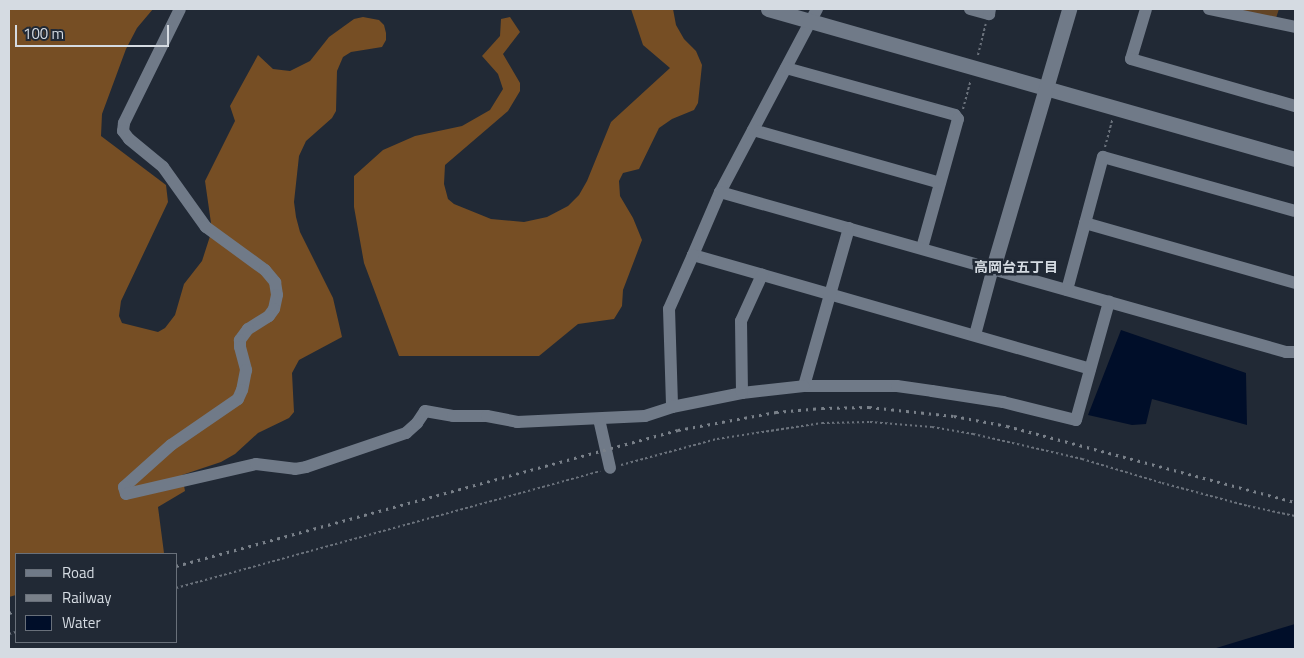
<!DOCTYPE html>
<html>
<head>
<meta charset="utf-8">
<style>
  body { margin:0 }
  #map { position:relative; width:1304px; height:658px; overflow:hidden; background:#212935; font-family:"Titillium Web","Noto Sans JP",sans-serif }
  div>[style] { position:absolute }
  .green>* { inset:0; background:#624425 }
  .forest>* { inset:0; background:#764e24 }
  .water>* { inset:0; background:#000e29 }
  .path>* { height:2px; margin-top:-1px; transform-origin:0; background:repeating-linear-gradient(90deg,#6b727c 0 2.5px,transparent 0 5px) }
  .minor>* { height:12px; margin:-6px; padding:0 6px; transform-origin:6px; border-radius:6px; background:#707a88 }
  .tertiary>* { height:15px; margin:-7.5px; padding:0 7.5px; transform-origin:7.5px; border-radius:7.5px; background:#707a88 }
  .rail>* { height:3px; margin-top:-1.5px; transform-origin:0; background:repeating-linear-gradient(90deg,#798089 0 2.5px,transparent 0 7.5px) }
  span { translate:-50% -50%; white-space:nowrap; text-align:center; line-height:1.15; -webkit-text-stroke:5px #212935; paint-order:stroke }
  .neighbourhood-label { font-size:14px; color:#d5dbe2; font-weight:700 }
  .frame { position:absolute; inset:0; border:10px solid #d5dbe2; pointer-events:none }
  .legend { position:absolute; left:15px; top:553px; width:162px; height:90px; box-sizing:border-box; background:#212935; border:1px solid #69707a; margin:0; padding:6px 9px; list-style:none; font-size:15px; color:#d5dbe2 }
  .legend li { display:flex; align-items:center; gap:10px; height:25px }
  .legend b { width:25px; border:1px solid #69707a }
  .scale { position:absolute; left:15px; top:25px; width:154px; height:22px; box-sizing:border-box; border:2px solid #d5dbe2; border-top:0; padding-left:6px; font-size:15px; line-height:18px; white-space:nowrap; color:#d5dbe2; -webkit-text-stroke:4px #212935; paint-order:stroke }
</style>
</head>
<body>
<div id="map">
  <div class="green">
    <i style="clip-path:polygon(1230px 9px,1279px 9px,1276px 18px)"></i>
  </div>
  <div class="forest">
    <i style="clip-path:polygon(9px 9px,153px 9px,137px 28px,126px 49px,102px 114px,101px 136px,166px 185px,168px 202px,121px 301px,119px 316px,122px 323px,158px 332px,165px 328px,175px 315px,184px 284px,202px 261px,212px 230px,205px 181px,235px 121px,230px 106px,258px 55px,273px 69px,290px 71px,310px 61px,329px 37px,354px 19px,363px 17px,379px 20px,384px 25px,386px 33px,386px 40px,382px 47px,351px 52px,343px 57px,337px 71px,336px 111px,332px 118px,306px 141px,299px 156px,294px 202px,296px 217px,300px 232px,333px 298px,342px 337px,299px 360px,292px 373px,294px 412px,289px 418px,258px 433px,235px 454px,221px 462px,182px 475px,185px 491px,158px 507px,164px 553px,16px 554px,16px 595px,9px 597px)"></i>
    <i style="clip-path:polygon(631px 9px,673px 9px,676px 25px,684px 39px,696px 51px,702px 65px,698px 103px,694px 110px,672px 119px,659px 128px,639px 169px,623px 173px,619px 181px,620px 196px,633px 218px,642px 240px,623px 290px,622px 306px,614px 319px,578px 324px,539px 356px,399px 356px,364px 263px,354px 207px,354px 176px,383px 150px,415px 136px,462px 126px,490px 110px,503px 89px,498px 74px,482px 56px,500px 36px,501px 19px,510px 17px,520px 32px,503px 54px,520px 83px,520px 91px,508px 111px,445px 165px,444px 184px,448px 199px,454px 204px,491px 219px,524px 222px,547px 217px,568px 206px,579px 195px,587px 181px,611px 122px,670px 68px,643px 45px)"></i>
  </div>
  <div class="water">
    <i style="clip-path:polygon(1121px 330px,1246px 373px,1247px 425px,1152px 399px,1146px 424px,1132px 425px,1088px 415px)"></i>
    <i style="clip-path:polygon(1295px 624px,1295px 649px,1213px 649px)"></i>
  </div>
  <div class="path">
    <i style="left:978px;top:55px;width:32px;rotate:-76deg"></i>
    <i style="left:963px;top:109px;width:30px;rotate:-75deg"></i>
    <i style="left:1105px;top:147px;width:28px;rotate:-75deg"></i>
    <i style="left:621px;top:465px;width:99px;rotate:-15.2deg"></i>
    <i style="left:717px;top:439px;width:106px;rotate:-8.7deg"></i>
    <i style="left:822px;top:423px;width:48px;rotate:-1.2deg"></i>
    <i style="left:870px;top:422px;width:62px;rotate:4.6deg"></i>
    <i style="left:932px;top:427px;width:42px;rotate:9.7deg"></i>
    <i style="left:973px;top:434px;width:112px;rotate:12.9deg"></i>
    <i style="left:1082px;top:459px;width:84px;rotate:16.7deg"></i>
    <i style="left:1162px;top:483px;width:89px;rotate:15deg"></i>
    <i style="left:1248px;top:506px;width:48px;rotate:12deg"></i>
    <i style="left:176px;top:588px;width:440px;rotate:-15.4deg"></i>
    <i style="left:9px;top:634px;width:7px;rotate:-16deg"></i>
  </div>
  <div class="minor">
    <i style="left:180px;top:9px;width:127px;rotate:116.2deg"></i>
    <i style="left:124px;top:123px;width:8px;rotate:97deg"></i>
    <i style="left:123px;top:131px;width:10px;rotate:53deg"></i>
    <i style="left:129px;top:139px;width:44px;rotate:39.5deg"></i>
    <i style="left:163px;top:167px;width:74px;rotate:54.4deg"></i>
    <i style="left:206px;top:227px;width:73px;rotate:36.1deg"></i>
    <i style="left:265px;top:270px;width:16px;rotate:50deg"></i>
    <i style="left:275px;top:282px;width:13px;rotate:81deg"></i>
    <i style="left:277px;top:295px;width:14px;rotate:102deg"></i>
    <i style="left:274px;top:309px;width:9px;rotate:126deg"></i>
    <i style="left:269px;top:316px;width:25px;rotate:148deg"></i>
    <i style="left:248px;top:329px;width:14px;rotate:126deg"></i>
    <i style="left:240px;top:340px;width:7px;rotate:90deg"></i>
    <i style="left:240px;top:347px;width:24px;rotate:75deg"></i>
    <i style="left:246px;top:370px;width:20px;rotate:101deg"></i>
    <i style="left:242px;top:390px;width:10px;rotate:114deg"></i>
    <i style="left:238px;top:399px;width:81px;rotate:145.5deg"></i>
    <i style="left:171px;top:445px;width:63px;rotate:138.2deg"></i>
    <i style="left:124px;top:487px;width:7px;rotate:74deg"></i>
    <i style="left:126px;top:494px;width:133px;rotate:-13deg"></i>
    <i style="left:256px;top:464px;width:39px;rotate:7deg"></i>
    <i style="left:295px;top:469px;width:11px;rotate:-10deg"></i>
    <i style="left:306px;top:467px;width:106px;rotate:-18.8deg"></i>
    <i style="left:406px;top:433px;width:15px;rotate:-42deg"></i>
    <i style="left:417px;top:423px;width:14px;rotate:-56deg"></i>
    <i style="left:425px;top:411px;width:28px;rotate:10deg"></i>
    <i style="left:453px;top:416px;width:34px"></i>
    <i style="left:487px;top:416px;width:31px;rotate:11deg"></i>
    <i style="left:517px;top:422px;width:128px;rotate:-2.7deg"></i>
    <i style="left:645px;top:416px;width:28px;rotate:-18deg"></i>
    <i style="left:817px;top:9px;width:207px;rotate:117.9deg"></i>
    <i style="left:720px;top:192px;width:69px;rotate:113.2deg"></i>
    <i style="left:693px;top:255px;width:413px;rotate:16deg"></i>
    <i style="left:970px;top:9px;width:20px;rotate:15deg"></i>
    <i style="left:989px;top:14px;width:5px;rotate:-79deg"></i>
    <i style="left:1146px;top:9px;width:52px;rotate:106.7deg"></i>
    <i style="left:1131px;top:59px;width:171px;rotate:16deg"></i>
    <i style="left:1209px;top:9px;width:88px;rotate:11.8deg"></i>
    <i style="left:786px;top:68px;width:175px;rotate:15.5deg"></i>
    <i style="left:955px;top:115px;width:5px;rotate:53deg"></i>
    <i style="left:958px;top:119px;width:134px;rotate:105.6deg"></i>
    <i style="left:753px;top:130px;width:194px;rotate:15.8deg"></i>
    <i style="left:720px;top:192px;width:588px;rotate:15.78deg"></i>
    <i style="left:1286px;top:352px;width:9px"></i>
    <i style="left:1085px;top:223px;width:218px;rotate:15.9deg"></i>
    <i style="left:849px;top:228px;width:164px;rotate:105.9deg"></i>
    <i style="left:804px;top:386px;width:93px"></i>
    <i style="left:897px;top:386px;width:35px;rotate:8deg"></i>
    <i style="left:932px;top:391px;width:72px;rotate:8.8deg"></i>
    <i style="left:1003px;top:402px;width:75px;rotate:13.9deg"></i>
    <i style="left:1076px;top:420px;width:123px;rotate:-74.4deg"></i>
    <i style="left:693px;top:255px;width:59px;rotate:114deg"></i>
    <i style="left:669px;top:309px;width:98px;rotate:88.2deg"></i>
    <i style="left:672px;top:407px;width:71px;rotate:-11.3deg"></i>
    <i style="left:742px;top:393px;width:62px;rotate:-6.4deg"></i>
    <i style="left:1067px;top:290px;width:138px;rotate:-74.9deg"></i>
    <i style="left:1103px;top:157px;width:199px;rotate:15.7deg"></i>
    <i style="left:975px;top:335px;width:69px;rotate:-75deg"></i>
    <i style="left:742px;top:393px;width:72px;rotate:-90.8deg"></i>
    <i style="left:741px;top:321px;width:51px;rotate:-65.5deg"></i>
    <i style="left:599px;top:419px;width:50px;rotate:77.3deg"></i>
  </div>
  <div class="tertiary">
    <i style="left:768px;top:9px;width:548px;rotate:15.89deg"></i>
    <i style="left:993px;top:268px;width:270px;rotate:-73.6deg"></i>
  </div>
  <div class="rail">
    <i style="left:176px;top:566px;width:520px;rotate:-15.16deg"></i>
    <i style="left:678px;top:430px;width:100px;rotate:-10.4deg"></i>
    <i style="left:776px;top:412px;width:46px;rotate:-5deg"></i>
    <i style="left:822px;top:408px;width:47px;rotate:-1.2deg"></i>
    <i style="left:869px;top:407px;width:85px;rotate:6deg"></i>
    <i style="left:954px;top:416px;width:54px;rotate:10.7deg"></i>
    <i style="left:1007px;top:426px;width:298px;rotate:14.8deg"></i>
    <i style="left:9px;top:613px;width:7px;rotate:-16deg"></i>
  </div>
  <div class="neighbourhood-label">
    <span style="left:1016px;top:267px">高岡台五丁目</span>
  </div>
  <div class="frame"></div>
  <ul class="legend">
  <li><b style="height:6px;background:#707a88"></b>Road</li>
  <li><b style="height:6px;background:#798089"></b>Railway</li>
  <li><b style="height:14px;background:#000e29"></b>Water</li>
  </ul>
  <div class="scale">100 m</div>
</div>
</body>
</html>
